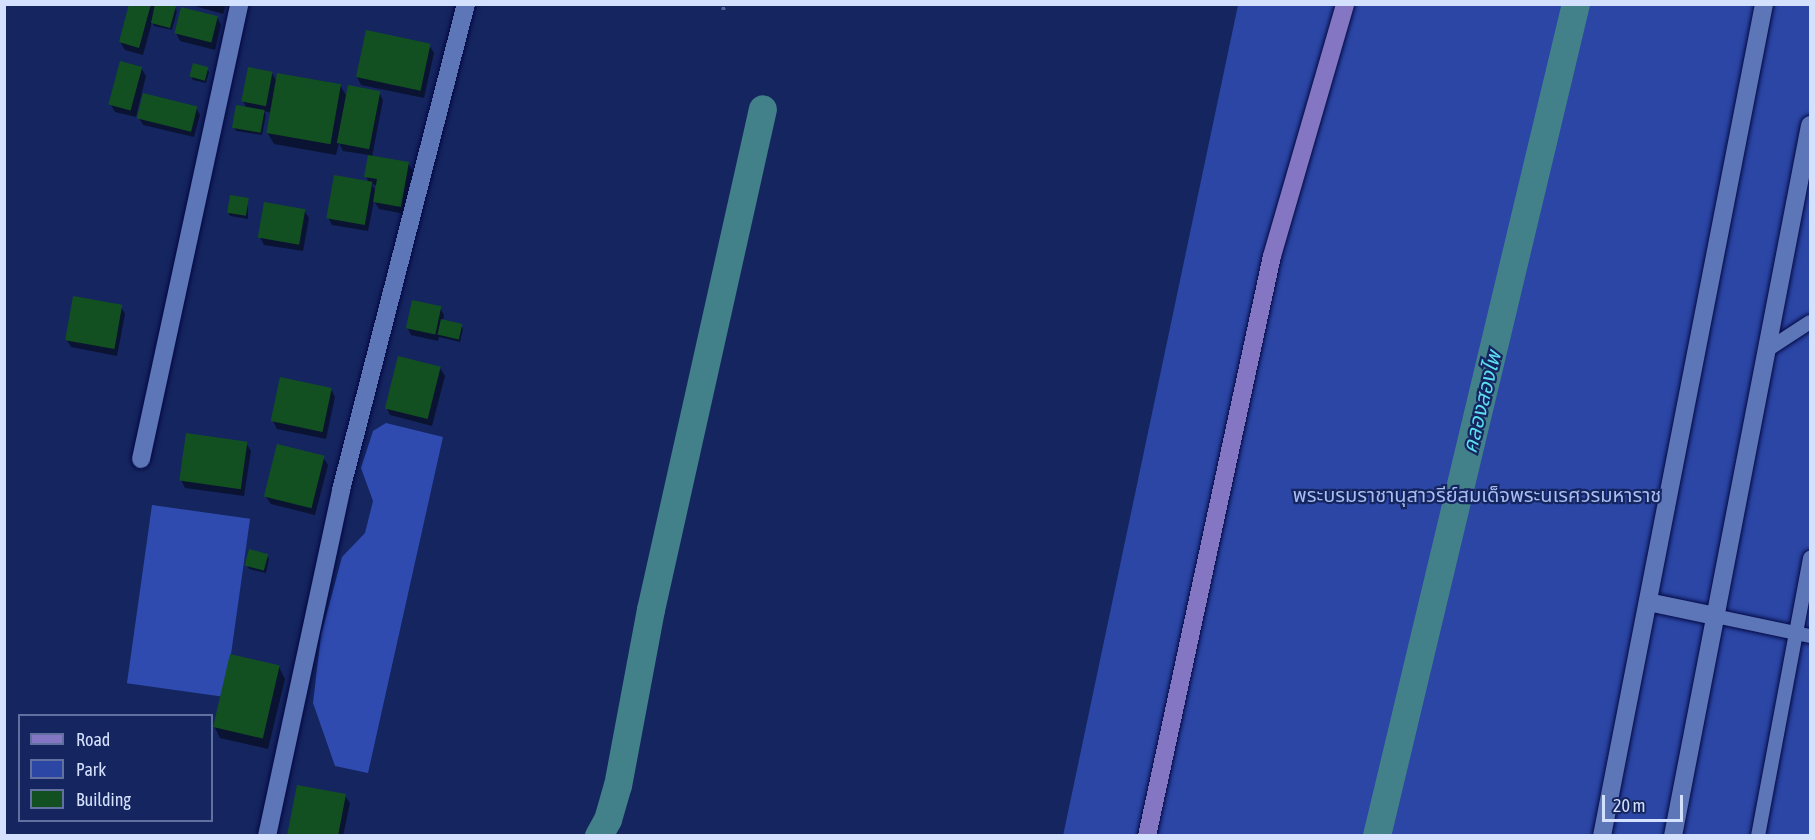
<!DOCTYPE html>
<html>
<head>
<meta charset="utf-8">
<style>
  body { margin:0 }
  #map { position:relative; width:1815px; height:840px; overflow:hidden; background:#15255f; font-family:"Asap Condensed","Noto Sans Thai",sans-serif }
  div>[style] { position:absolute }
  .green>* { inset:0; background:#2b46a4 }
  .forest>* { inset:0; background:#2f4baf; transform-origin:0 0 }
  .shadow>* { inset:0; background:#0007 }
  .canal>* { height:28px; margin:-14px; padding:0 14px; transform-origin:14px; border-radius:14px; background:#43818a }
  .building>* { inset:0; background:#135021; transform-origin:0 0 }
  .path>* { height:4px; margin-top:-2px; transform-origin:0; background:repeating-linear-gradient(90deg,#546393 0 3px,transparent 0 6px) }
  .roads { filter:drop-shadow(0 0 2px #040842) drop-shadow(0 0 2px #040842) }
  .lane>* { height:14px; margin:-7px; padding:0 7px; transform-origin:7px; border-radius:7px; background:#5d76b7 }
  .street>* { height:18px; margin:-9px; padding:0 9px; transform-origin:9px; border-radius:9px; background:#5d76b7 }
  .secondary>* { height:18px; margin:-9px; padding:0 9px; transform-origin:9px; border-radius:9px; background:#8476c2 }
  span { translate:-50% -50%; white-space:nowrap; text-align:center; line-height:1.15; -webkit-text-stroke:4.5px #15255f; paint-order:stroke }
  .park-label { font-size:20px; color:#a8bdf1 }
  .water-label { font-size:21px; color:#5bdeef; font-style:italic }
  .frame { position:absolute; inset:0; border:6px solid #d4e1fe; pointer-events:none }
  .legend { position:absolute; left:18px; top:714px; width:195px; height:108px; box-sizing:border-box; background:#15255f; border:2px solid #61709f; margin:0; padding:8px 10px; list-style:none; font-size:18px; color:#d4e1fe }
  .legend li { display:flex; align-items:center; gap:12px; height:30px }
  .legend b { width:30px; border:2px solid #61709f }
  .scale { position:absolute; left:1602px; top:795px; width:81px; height:27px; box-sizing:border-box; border:3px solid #d4e1fe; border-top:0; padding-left:8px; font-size:18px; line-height:21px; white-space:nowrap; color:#d4e1fe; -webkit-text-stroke:4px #15255f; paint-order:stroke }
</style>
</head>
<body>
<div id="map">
  <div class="green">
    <i style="clip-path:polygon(1238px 5px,1810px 5px,1810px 835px,1063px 836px)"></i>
  </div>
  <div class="forest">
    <i style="clip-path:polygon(386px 423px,443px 437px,368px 773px,335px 766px,313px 703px,321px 635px,342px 557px,365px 533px,373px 501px,361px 468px,373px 431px)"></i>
    <i style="left:152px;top:505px;width:99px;height:180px;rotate:8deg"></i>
  </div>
  <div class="shadow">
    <i style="clip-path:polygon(130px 4px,163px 4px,175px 8px,177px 11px,172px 30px,154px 26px,152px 22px,143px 55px,125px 50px,120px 42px)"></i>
    <i style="clip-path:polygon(188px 4px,226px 4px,223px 14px)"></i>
    <i style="clip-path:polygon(217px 17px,221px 25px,215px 50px,180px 41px,176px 33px)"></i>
    <i style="clip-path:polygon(429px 45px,434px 53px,424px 98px,361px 85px,357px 77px)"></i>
    <i style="clip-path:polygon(141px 68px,146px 76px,136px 117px,115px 112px,111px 105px)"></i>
    <i style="clip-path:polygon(207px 69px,209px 72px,206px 83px,193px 80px,191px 76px)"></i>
    <i style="clip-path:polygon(evenodd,272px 73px,277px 82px,340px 85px,347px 97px,379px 92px,383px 100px,372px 157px,408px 163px,413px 171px,405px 214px,379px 209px,374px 201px,368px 231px,332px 225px,328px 217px,369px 183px,366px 176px,369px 155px,343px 151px,339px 143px,336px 155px,274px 144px,267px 132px,271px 113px,264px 111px,266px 115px,262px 135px,236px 131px,234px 127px,247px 109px,243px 101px,272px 73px,372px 184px,378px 186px,376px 192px,372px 184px)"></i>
    <i style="clip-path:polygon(196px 107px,200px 115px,194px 137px,143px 125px,139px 118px)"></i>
    <i style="clip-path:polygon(248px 200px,248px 219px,230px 216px,228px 212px)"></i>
    <i style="clip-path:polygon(304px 210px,309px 218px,303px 251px,264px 245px,260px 237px)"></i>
    <i style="clip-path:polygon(121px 307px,125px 314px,117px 356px,71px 347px,66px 339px)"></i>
    <i style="clip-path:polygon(440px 308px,444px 315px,443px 321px,461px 325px,463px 329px,460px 342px,439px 337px,438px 341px,411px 335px,407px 327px)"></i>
    <i style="clip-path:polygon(440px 368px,445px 376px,432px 426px,390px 415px,386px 407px)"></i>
    <i style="clip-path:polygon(331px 389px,335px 397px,326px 439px,277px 429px,273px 421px)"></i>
    <i style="clip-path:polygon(246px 443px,251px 451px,244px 496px,185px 488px,181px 480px)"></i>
    <i style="clip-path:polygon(323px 457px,328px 465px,315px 515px,271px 504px,266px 497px)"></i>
    <i style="clip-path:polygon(267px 555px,269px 559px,266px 573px,249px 569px,247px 565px)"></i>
    <i style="clip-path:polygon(279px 667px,285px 679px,268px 749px,220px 738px,214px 726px)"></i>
    <i style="clip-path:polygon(345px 796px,350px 803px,343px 836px,289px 836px)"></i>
  </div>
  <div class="canal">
    <i style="left:599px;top:836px;width:18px;rotate:-61deg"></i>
    <i style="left:608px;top:820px;width:35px;rotate:-74deg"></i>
    <i style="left:618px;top:786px;width:179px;rotate:-79.4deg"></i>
    <i style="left:651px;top:610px;width:513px;rotate:-77.4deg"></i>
    <i style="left:1377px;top:836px;width:855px;rotate:-76.55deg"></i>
  </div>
  <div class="building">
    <i style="clip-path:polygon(129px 4px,151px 4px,139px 48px,119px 42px)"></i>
    <i style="clip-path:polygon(155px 4px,176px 6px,170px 28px,151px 23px)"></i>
    <i style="left:181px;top:7px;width:38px;height:27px;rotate:14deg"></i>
    <i style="left:366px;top:30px;width:66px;height:48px;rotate:12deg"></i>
    <i style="left:120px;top:61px;width:23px;height:45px;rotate:15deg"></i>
    <i style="left:193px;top:63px;width:16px;height:14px;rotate:15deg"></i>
    <i style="left:248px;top:67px;width:25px;height:35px;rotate:11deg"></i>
    <i style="left:277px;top:73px;width:65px;height:61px;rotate:10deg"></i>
    <i style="left:348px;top:85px;width:33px;height:59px;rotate:11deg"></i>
    <i style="left:143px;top:93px;width:56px;height:26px;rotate:14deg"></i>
    <i style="left:236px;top:105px;width:29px;height:23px;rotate:10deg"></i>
    <i style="clip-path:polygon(368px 155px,409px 162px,401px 207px,373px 202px,377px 179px,364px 177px)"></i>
    <i style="left:334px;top:175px;width:39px;height:44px;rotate:10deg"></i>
    <i style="left:230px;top:195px;width:19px;height:18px;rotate:9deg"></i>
    <i style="left:264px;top:202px;width:42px;height:36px;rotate:10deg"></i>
    <i style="left:73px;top:296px;width:50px;height:45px;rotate:10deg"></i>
    <i style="left:412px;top:300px;width:30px;height:29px;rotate:12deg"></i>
    <i style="left:441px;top:319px;width:22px;height:16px;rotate:13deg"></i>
    <i style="left:398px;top:356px;width:44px;height:54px;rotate:14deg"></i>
    <i style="left:280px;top:377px;width:53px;height:45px;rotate:12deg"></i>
    <i style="left:186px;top:433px;width:62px;height:48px;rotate:8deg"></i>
    <i style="left:277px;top:444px;width:49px;height:54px;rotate:14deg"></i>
    <i style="left:249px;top:549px;width:20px;height:17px;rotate:15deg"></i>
    <i style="left:230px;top:654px;width:51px;height:75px;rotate:13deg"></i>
    <i style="clip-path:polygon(297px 785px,346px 794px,338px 836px,287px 836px)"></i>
  </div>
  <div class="path">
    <i style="left:723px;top:10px;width:6px;rotate:-72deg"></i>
  </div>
  <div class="roads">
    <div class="lane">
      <i style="left:1767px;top:350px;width:51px;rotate:-33.1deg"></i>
      <i style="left:1715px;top:616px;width:97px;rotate:11.9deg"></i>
      <i style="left:1758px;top:836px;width:283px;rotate:-79.4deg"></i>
    </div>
    <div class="street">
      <i style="left:141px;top:459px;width:465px;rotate:-77.8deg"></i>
      <i style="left:1648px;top:602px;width:68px;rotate:11.8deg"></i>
      <i style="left:267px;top:836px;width:354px;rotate:-77.9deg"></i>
      <i style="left:341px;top:490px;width:502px;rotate:-75.58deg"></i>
      <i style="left:1602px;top:836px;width:848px;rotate:-78.98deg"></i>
      <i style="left:1673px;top:836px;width:724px;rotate:-79.09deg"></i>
    </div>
    <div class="secondary">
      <i style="left:1147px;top:836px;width:593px;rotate:-77.84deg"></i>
      <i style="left:1272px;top:256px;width:262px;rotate:-73.8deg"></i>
    </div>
  </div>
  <div class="park-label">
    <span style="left:1477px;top:494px">พระบรมราชานุสาวรีย์สมเด็จพระนเรศวรมหาราช</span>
  </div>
  <div class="water-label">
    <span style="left:1481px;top:402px;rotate:-76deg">คลองสองไพ</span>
  </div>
  <div class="frame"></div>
  <ul class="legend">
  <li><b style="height:8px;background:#8476c2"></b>Road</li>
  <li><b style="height:16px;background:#2b46a4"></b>Park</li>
  <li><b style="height:16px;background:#135021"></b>Building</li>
  </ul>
  <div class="scale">20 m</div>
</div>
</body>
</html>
